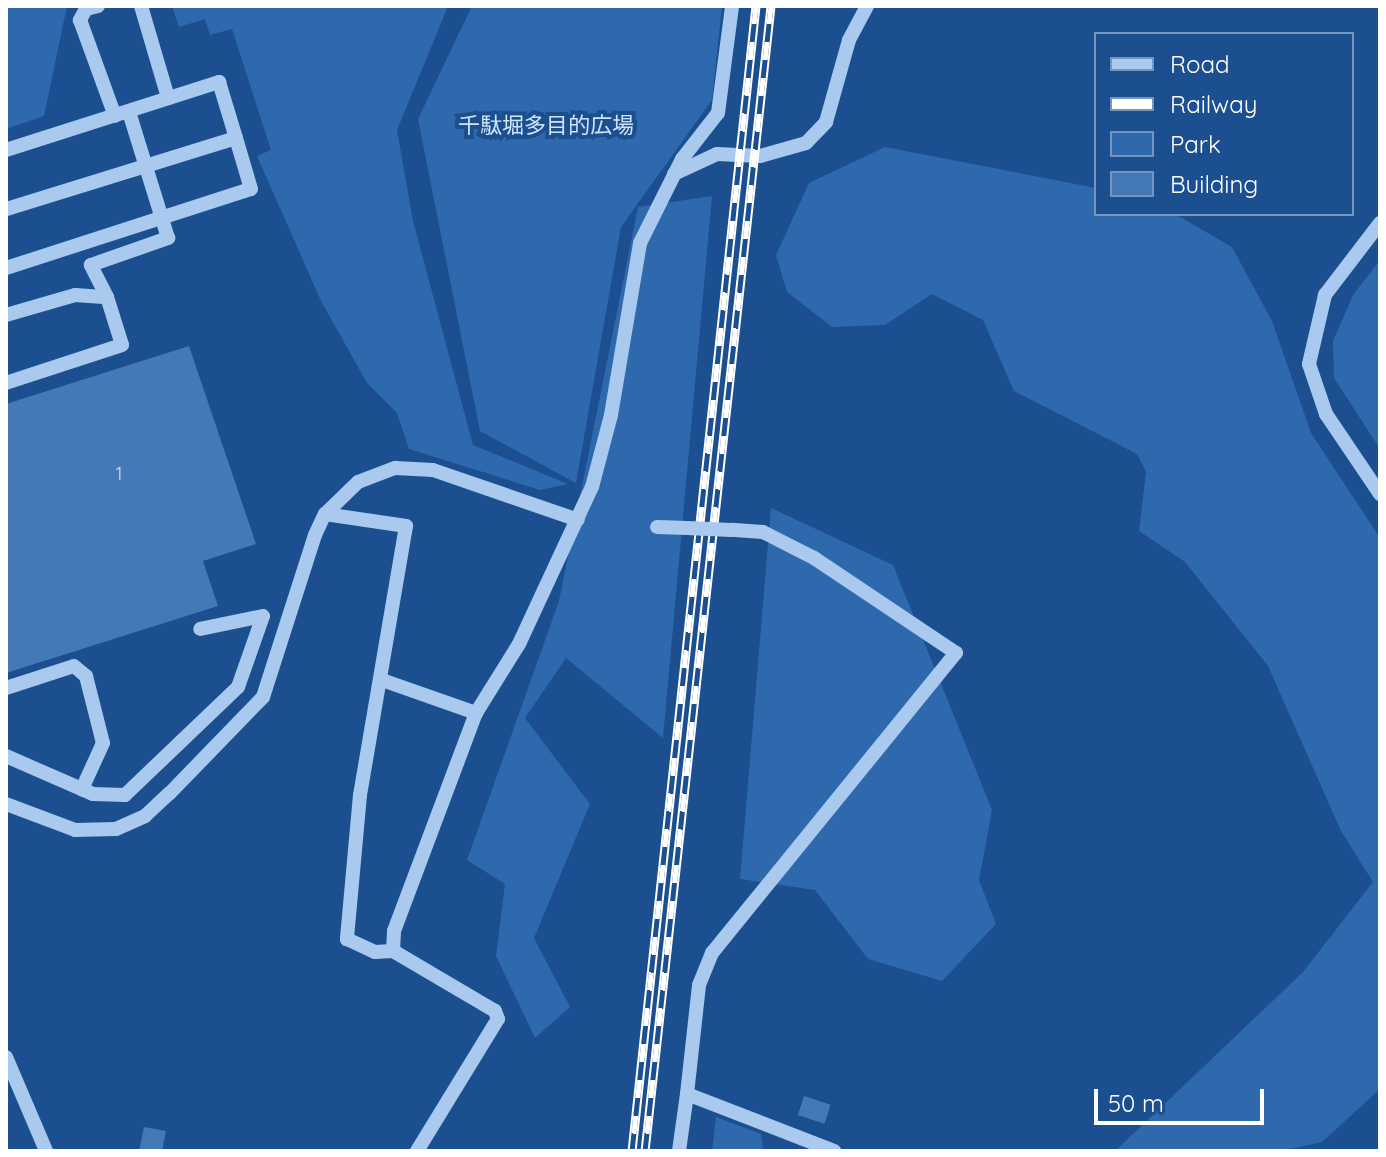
<!DOCTYPE html>
<html>
<head>
<meta charset="utf-8">
<style>
  body { margin:0 }
  #map { position:relative; width:1386px; height:1157px; overflow:hidden; background:#1b4f8f; font-family:Quicksand,"Noto Sans JP",sans-serif }
  div>[style] { position:absolute }
  .green>* { inset:0; background:#2e69ad }
  .building>* { inset:0; background:#4478b7; transform-origin:0 0 }
  .minor>* { height:14px; margin:-7px; padding:0 7px; transform-origin:7px; border-radius:7px; background:#a9c9ee }
  .rail>* { height:9px; margin-top:-4.5px; transform-origin:0; background:repeating-linear-gradient(90deg,#1b4f8f 0 18px,#fff 0 36px); box-sizing:border-box; border-block:2px solid #fff }
  .minor-bridge>* { height:14px; margin:-7px; padding:0 7px; transform-origin:7px; border-radius:7px; background:#a9c9ee }
  span { translate:-50% -50%; white-space:nowrap; text-align:center; line-height:1.15; -webkit-text-stroke:8px #1b4f8f; paint-order:stroke }
  .number-label { font-size:18px; color:#d0dded }
  .number-label span { -webkit-text-stroke-width:0 }
  .park-label { font-size:22px; color:#cfe3fa }
  .frame { position:absolute; inset:0; border:8px solid #fff; pointer-events:none }
  .legend { position:absolute; left:1094px; top:32px; width:260px; height:184px; box-sizing:border-box; background:#1b4f8f; border:2px solid #7695bc; margin:0; padding:10px 14px; list-style:none; font-size:24px; color:#fff }
  .legend li { display:flex; align-items:center; gap:16px; height:40px }
  .legend b { width:40px; border:2px solid #7695bc }
  .scale { position:absolute; left:1094px; top:1089px; width:170px; height:36px; box-sizing:border-box; border:4px solid #fff; border-top:0; padding-left:10px; font-size:24px; line-height:28px; white-space:nowrap; color:#fff; -webkit-text-stroke:6px #1b4f8f; paint-order:stroke }
</style>
</head>
<body>
<div id="map">
  <div class="green">
    <i style="clip-path:polygon(6px 6px,67px 6px,44px 116px,6px 129px)"></i>
    <i style="clip-path:polygon(172px 6px,448px 6px,397px 130px,413px 221px,473px 445px,568px 484px,540px 490px,409px 449px,397px 413px,367px 383px,321px 301px,257px 156px,271px 150px,232px 29px,210px 35px,205px 19px,179px 27px)"></i>
    <i style="clip-path:polygon(472px 6px,722px 6px,712px 100px,621px 227px,576px 483px,480px 431px,418px 119px)"></i>
    <i style="clip-path:polygon(885px 147px,1096px 188px,1096px 214px,1175px 214px,1232px 247px,1272px 321px,1311px 433px,1380px 538px,1380px 1089px,1322px 1142px,1281px 1151px,1115px 1151px,1303px 972px,1373px 882px,1341px 831px,1268px 666px,1185px 562px,1139px 531px,1146px 472px,1137px 454px,1014px 391px,983px 320px,932px 294px,885px 325px,832px 327px,787px 292px,776px 255px,809px 183px)"></i>
    <i style="clip-path:polygon(712px 196px,663px 738px,566px 658px,525px 718px,590px 804px,534px 938px,570px 1007px,535px 1038px,496px 956px,505px 884px,467px 860px,559px 601px,638px 207px)"></i>
    <i style="clip-path:polygon(1380px 260px,1380px 449px,1334px 378px,1333px 341px,1353px 295px)"></i>
    <i style="clip-path:polygon(771px 508px,893px 565px,992px 810px,979px 880px,996px 924px,942px 981px,868px 959px,815px 890px,740px 879px)"></i>
    <i style="clip-path:polygon(716px 1117px,761px 1134px,763px 1151px,712px 1151px)"></i>
  </div>
  <div class="building">
    <i style="clip-path:polygon(189px 346px,256px 544px,203px 561px,218px 606px,6px 673px,6px 404px)"></i>
    <i style="left:804px;top:1096px;width:28px;height:20px;rotate:18deg"></i>
    <i style="clip-path:polygon(144px 1127px,166px 1131px,162px 1151px,139px 1151px)"></i>
  </div>
  <div class="minor">
    <i style="left:98px;top:6px;width:12px;rotate:166deg"></i>
    <i style="left:86px;top:9px;width:13px;rotate:119deg"></i>
    <i style="left:80px;top:20px;width:102px;rotate:70deg"></i>
    <i style="left:141px;top:6px;width:96px;rotate:73.6deg"></i>
    <i style="left:6px;top:150px;width:224px;rotate:-17.7deg"></i>
    <i style="left:219px;top:82px;width:59px;rotate:73.1deg"></i>
    <i style="left:236px;top:138px;width:241px;rotate:162.8deg"></i>
    <i style="left:674px;top:174px;width:47px;rotate:-24.9deg"></i>
    <i style="left:717px;top:154px;width:43px;rotate:2.7deg"></i>
    <i style="left:760px;top:156px;width:48px;rotate:-15.8deg"></i>
    <i style="left:806px;top:143px;width:29px;rotate:-46deg"></i>
    <i style="left:826px;top:122px;width:85px;rotate:-74.3deg"></i>
    <i style="left:849px;top:40px;width:38px;rotate:-62deg"></i>
    <i style="left:1380px;top:223px;width:91px;rotate:127.4deg"></i>
    <i style="left:1325px;top:295px;width:71px;rotate:103.1deg"></i>
    <i style="left:1309px;top:364px;width:53px;rotate:71.2deg"></i>
    <i style="left:1326px;top:414px;width:97px;rotate:56deg"></i>
    <i style="left:6px;top:268px;width:257px;rotate:-17.9deg"></i>
    <i style="left:251px;top:189px;width:53px;rotate:-106.4deg"></i>
    <i style="left:107px;top:297px;width:36px;rotate:-117deg"></i>
    <i style="left:91px;top:265px;width:82px;rotate:-19.3deg"></i>
    <i style="left:168px;top:238px;width:132px;rotate:-107.2deg"></i>
    <i style="left:6px;top:315px;width:72px;rotate:-16.2deg"></i>
    <i style="left:75px;top:295px;width:32px;rotate:4deg"></i>
    <i style="left:107px;top:297px;width:50px;rotate:72.6deg"></i>
    <i style="left:122px;top:345px;width:122px;rotate:161.9deg"></i>
    <i style="left:325px;top:514px;width:82px;rotate:8.4deg"></i>
    <i style="left:406px;top:526px;width:273px;rotate:99.7deg"></i>
    <i style="left:360px;top:795px;width:145px;rotate:95.2deg"></i>
    <i style="left:347px;top:939px;width:31px;rotate:25deg"></i>
    <i style="left:375px;top:952px;width:18px;rotate:-3deg"></i>
    <i style="left:657px;top:527px;width:30px;rotate:2deg"></i>
    <i style="left:382px;top:680px;width:100px;rotate:19.3deg"></i>
    <i style="left:6px;top:688px;width:71px;rotate:-17.9deg"></i>
    <i style="left:74px;top:666px;width:16px;rotate:40deg"></i>
    <i style="left:86px;top:676px;width:69px;rotate:75.8deg"></i>
    <i style="left:103px;top:743px;width:51px;rotate:114.5deg"></i>
    <i style="left:6px;top:756px;width:95px;rotate:23.6deg"></i>
    <i style="left:93px;top:794px;width:32px;rotate:2deg"></i>
    <i style="left:125px;top:795px;width:156px;rotate:-43.7deg"></i>
    <i style="left:238px;top:687px;width:75px;rotate:-70.6deg"></i>
    <i style="left:263px;top:616px;width:64px;rotate:168.3deg"></i>
    <i style="left:6px;top:804px;width:74px;rotate:20.6deg"></i>
    <i style="left:75px;top:830px;width:41px;rotate:-1.4deg"></i>
    <i style="left:116px;top:829px;width:32px;rotate:-24deg"></i>
    <i style="left:145px;top:816px;width:33px;rotate:-43deg"></i>
    <i style="left:169px;top:794px;width:135px;rotate:-45.9deg"></i>
    <i style="left:263px;top:697px;width:170px;rotate:-72.2deg"></i>
    <i style="left:315px;top:535px;width:23px;rotate:-65deg"></i>
    <i style="left:325px;top:514px;width:46px;rotate:-44.1deg"></i>
    <i style="left:358px;top:482px;width:40px;rotate:-21deg"></i>
    <i style="left:395px;top:468px;width:38px;rotate:3deg"></i>
    <i style="left:433px;top:470px;width:153px;rotate:19deg"></i>
    <i style="left:6px;top:1057px;width:102px;rotate:66.9deg"></i>
    <i style="left:687px;top:1094px;width:110px;rotate:-83.7deg"></i>
    <i style="left:699px;top:985px;width:35px;rotate:-68deg"></i>
    <i style="left:712px;top:953px;width:387px;rotate:-50.9deg"></i>
    <i style="left:956px;top:653px;width:171px;rotate:-146.2deg"></i>
    <i style="left:814px;top:558px;width:57px;rotate:-153deg"></i>
    <i style="left:763px;top:532px;width:32px;rotate:-176deg"></i>
    <i style="left:417px;top:1151px;width:155px;rotate:-58.5deg"></i>
    <i style="left:498px;top:1019px;width:9px;rotate:-111deg"></i>
    <i style="left:495px;top:1011px;width:118px;rotate:-149.5deg"></i>
    <i style="left:393px;top:951px;width:20px;rotate:-87deg"></i>
    <i style="left:394px;top:931px;width:233px;rotate:-69.4deg"></i>
    <i style="left:476px;top:713px;width:81px;rotate:-58.1deg"></i>
    <i style="left:519px;top:644px;width:173px;rotate:-65.1deg"></i>
    <i style="left:592px;top:487px;width:74px;rotate:-75.2deg"></i>
    <i style="left:611px;top:415px;width:174px;rotate:-80.4deg"></i>
    <i style="left:640px;top:243px;width:94px;rotate:-63.4deg"></i>
    <i style="left:682px;top:159px;width:58px;rotate:-52deg"></i>
    <i style="left:718px;top:113px;width:108px;rotate:-82.5deg"></i>
    <i style="left:679px;top:1151px;width:58px;rotate:-82deg"></i>
    <i style="left:687px;top:1094px;width:158px;rotate:21.2deg"></i>
  </div>
  <div class="rail">
    <i style="left:632px;top:1151px;width:1152px;rotate:-83.82deg"></i>
    <i style="left:645px;top:1151px;width:1152px;rotate:-83.72deg"></i>
  </div>
  <div class="minor-bridge">
    <i style="left:687px;top:528px;width:44px;rotate:2.6deg"></i>
  </div>
  <div class="number-label">
    <span style="left:119px;top:474px">1</span>
  </div>
  <div class="park-label">
    <span style="left:546px;top:126px">千駄堀多目的広場</span>
  </div>
  <div class="frame"></div>
  <ul class="legend">
  <li><b style="height:10px;background:#a9c9ee"></b>Road</li>
  <li><b style="height:10px;background:#fff"></b>Railway</li>
  <li><b style="height:22px;background:#2e69ad"></b>Park</li>
  <li><b style="height:22px;background:#4478b7"></b>Building</li>
  </ul>
  <div class="scale">50 m</div>
</div>
</body>
</html>
